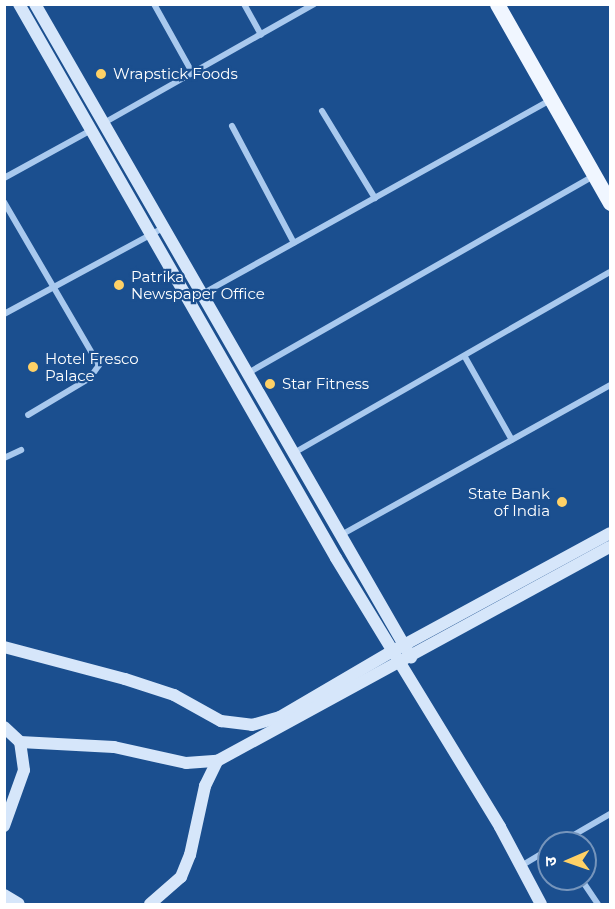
<!DOCTYPE html>
<html>
<head>
<meta charset="utf-8">
<style>
  body { margin:0 }
  #map { position:relative; width:615px; height:909px; overflow:hidden; background:#1b4f8f; font-family:Montserrat,"Noto Sans Devanagari",sans-serif }
  div>[style] { position:absolute }
  .street>* { height:6px; margin:-3px; padding:0 3px; transform-origin:3px; border-radius:3px; background:#a9c9ee }
  .secondary>* { height:12px; margin:-6px; padding:0 6px; transform-origin:6px; border-radius:6px; background:#d6e6fa }
  .primary>* { height:15px; margin:-7.5px; padding:0 7.5px; transform-origin:7.5px; border-radius:7.5px; background:#f0f6ff }
  .dots>* { width:16px; height:16px; translate:-50% -50%; box-sizing:border-box; border:3px solid #1b4f8f; border-radius:50% }
  span { translate:-50% -50%; white-space:nowrap; text-align:center; line-height:1.15; -webkit-text-stroke:4.5px #1b4f8f; paint-order:stroke }
  .poi-label { font-size:15px; color:#fff }
  .left { translate:0 -50%; text-align:left }
  .right { translate:-100% -50%; text-align:right }
  .frame { position:absolute; inset:0; border:6px solid #fff; pointer-events:none }
  .north { position:absolute; left:537px; top:831px; width:60px; height:60px; box-sizing:border-box; background:#1b4f8f; border:2px solid #7695bc; border-radius:50%; rotate:268deg; font-size:16px; font-weight:700; line-height:24px; text-align:center; color:#fff }
  .north::after { content:''; display:block; margin:auto; width:21px; height:27px; background:#ffd166; clip-path:polygon(50% 0,100% 100%,50% 72%,0 100%) }
</style>
</head>
<body>
<div id="map">
  <div class="street">
    <i style="left:154px;top:4px;width:80px;rotate:60.9deg"></i>
    <i style="left:244px;top:4px;width:35px;rotate:61deg"></i>
    <i style="left:322px;top:111px;width:102px;rotate:58.7deg"></i>
    <i style="left:102px;top:124px;width:244px;rotate:-29.5deg"></i>
    <i style="left:232px;top:126px;width:132px;rotate:62.1deg"></i>
    <i style="left:4px;top:178px;width:102px;rotate:-28.8deg"></i>
    <i style="left:4px;top:202px;width:189px;rotate:59.8deg"></i>
    <i style="left:99px;top:365px;width:16px;rotate:125deg"></i>
    <i style="left:90px;top:378px;width:72px;rotate:149.2deg"></i>
    <i style="left:202px;top:294px;width:398px;rotate:-29.1deg"></i>
    <i style="left:4px;top:314px;width:181px;rotate:-28.4deg"></i>
    <i style="left:465px;top:357px;width:95px;rotate:60.5deg"></i>
    <i style="left:248px;top:373px;width:397px;rotate:-29.7deg"></i>
    <i style="left:292px;top:454px;width:366px;rotate:-29.8deg"></i>
    <i style="left:4px;top:458px;width:19px;rotate:-25deg"></i>
    <i style="left:341px;top:535px;width:308px;rotate:-29.1deg"></i>
    <i style="left:560px;top:843px;width:58px;rotate:-30.1deg"></i>
    <i style="left:521px;top:866px;width:33px;rotate:-31deg"></i>
    <i style="left:581px;top:879px;width:30px;rotate:56deg"></i>
  </div>
  <div class="secondary">
    <i style="left:19px;top:4px;width:638px;rotate:60.22deg"></i>
    <i style="left:336px;top:558px;width:315px;rotate:58.6deg"></i>
    <i style="left:500px;top:827px;width:87px;rotate:62deg"></i>
    <i style="left:35px;top:4px;width:754px;rotate:60.07deg"></i>
    <i style="left:4px;top:647px;width:125px;rotate:14.8deg"></i>
    <i style="left:125px;top:679px;width:52px;rotate:18.1deg"></i>
    <i style="left:174px;top:695px;width:54px;rotate:29deg"></i>
    <i style="left:221px;top:721px;width:31px;rotate:7deg"></i>
    <i style="left:252px;top:725px;width:29px;rotate:-16deg"></i>
    <i style="left:280px;top:717px;width:129px;rotate:-30.4deg"></i>
    <i style="left:391px;top:652px;width:249px;rotate:-28.5deg"></i>
    <i style="left:4px;top:727px;width:22px;rotate:43deg"></i>
    <i style="left:20px;top:742px;width:94px;rotate:3deg"></i>
    <i style="left:114px;top:747px;width:74px;rotate:12.5deg"></i>
    <i style="left:186px;top:763px;width:31px;rotate:-4deg"></i>
    <i style="left:217px;top:761px;width:447px;rotate:-28.6deg"></i>
    <i style="left:4px;top:826px;width:59px;rotate:-70.3deg"></i>
    <i style="left:24px;top:770px;width:28px;rotate:-98deg"></i>
    <i style="left:4px;top:895px;width:17px;rotate:31deg"></i>
    <i style="left:150px;top:904px;width:41px;rotate:-41.1deg"></i>
    <i style="left:181px;top:877px;width:24px;rotate:-68deg"></i>
    <i style="left:190px;top:855px;width:71px;rotate:-77.7deg"></i>
    <i style="left:205px;top:786px;width:28px;rotate:-64deg"></i>
  </div>
  <div class="primary">
    <i style="left:497px;top:4px;width:229px;rotate:60.4deg"></i>
  </div>
  <div class="dots">
    <i style="left:101px;top:74px;background:#ffd166"></i>
    <i style="left:119px;top:285px;background:#ffd166"></i>
    <i style="left:33px;top:367px;background:#ffd166"></i>
    <i style="left:270px;top:384px;background:#ffd166"></i>
    <i style="left:562px;top:502px;background:#ffd166"></i>
  </div>
  <div class="poi-label">
    <span class="left" style="left:113px;top:74px">Wrapstick Foods</span>
    <span class="left" style="left:131px;top:285px">Patrika<br>Newspaper Office</span>
    <span class="left" style="left:45px;top:367px">Hotel Fresco<br>Palace</span>
    <span class="left" style="left:282px;top:384px">Star Fitness</span>
    <span class="right" style="left:550px;top:502px">State Bank<br>of India</span>
  </div>
  <div class="frame"></div>
  <div class="north">उ</div>
</div>
</body>
</html>
